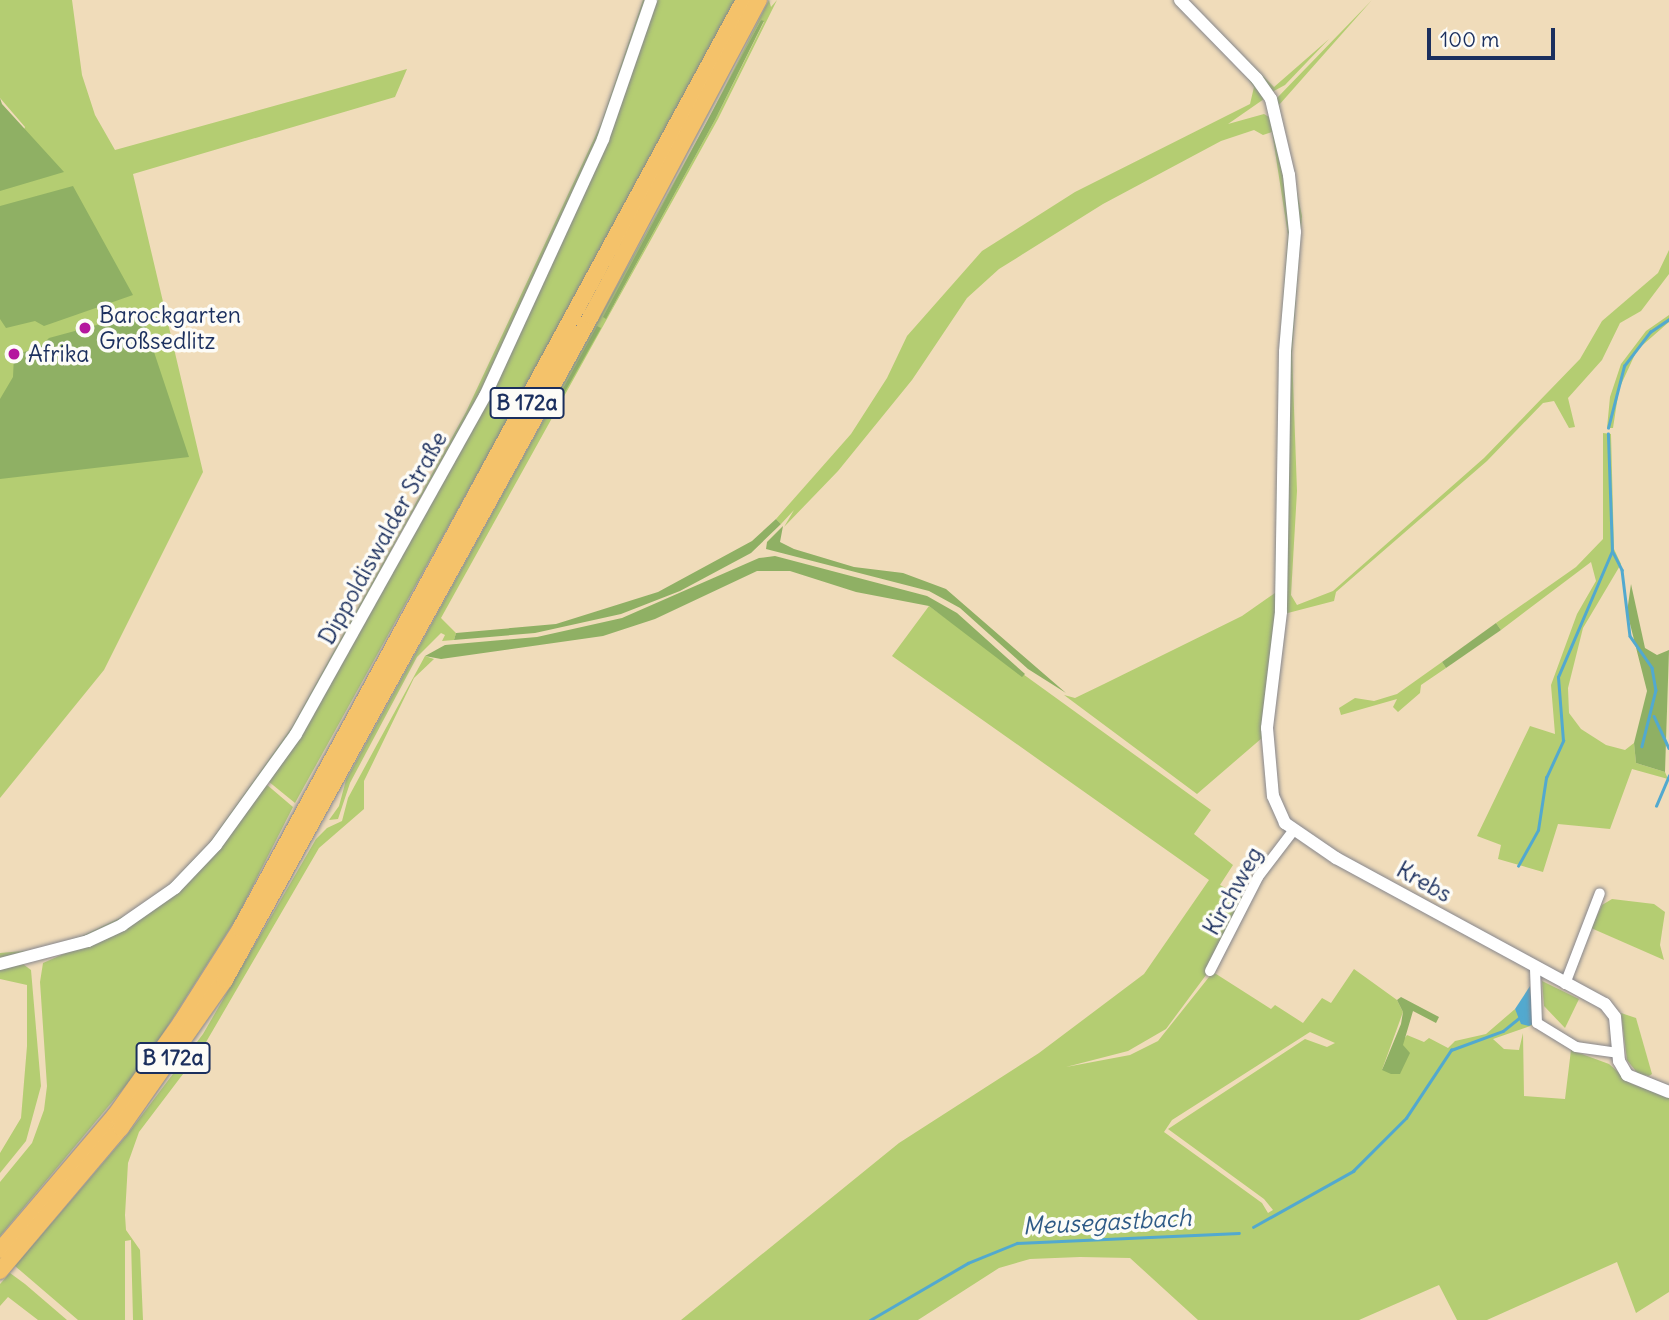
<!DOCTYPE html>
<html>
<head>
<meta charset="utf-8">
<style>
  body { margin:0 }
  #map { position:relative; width:1669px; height:1320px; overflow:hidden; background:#f0dcba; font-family:Delius,sans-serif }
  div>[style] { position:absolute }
  .green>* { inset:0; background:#b4cd72 }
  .forest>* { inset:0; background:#8fb064 }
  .water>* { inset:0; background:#52a9cf }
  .stream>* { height:2.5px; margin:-1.25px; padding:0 1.25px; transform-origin:1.25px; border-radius:1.25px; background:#52a9cf }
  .roads { filter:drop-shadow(0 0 2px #86868c) drop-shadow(0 0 2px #86868c) }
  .minor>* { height:10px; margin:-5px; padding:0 5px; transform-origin:5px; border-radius:5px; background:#fff }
  .tertiary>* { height:12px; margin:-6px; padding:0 6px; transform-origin:6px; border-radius:6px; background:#fff }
  .trunk>* { height:16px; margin:-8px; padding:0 8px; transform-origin:8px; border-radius:8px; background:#f4c26a }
  .dots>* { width:19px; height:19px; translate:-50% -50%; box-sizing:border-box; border:4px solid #fdfcf7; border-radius:50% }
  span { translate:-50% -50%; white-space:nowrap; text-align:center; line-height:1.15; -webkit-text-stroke:7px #fdfcf7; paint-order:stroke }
  .shield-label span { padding:2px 5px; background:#fdfcf7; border:2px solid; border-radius:5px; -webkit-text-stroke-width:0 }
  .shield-label { font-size:21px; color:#1b2f5e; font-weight:700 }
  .poi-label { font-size:23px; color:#1b2f5e }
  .left { translate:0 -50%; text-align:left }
  .street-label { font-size:23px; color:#1b2f5e }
  .water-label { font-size:24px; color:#2e5a86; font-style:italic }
  .scale { position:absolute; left:1427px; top:28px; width:128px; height:32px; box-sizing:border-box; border:4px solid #1b2f5e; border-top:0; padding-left:9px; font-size:21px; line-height:24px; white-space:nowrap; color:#1b2f5e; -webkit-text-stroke:5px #fdfcf7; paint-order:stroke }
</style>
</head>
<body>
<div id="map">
  <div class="green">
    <i style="clip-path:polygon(0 0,72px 0,82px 75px,95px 115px,115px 150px,407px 69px,395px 97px,133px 174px,203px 472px,104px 670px,0 798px,0 185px,25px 127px,0 98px)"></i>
    <i style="clip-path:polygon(643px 0,647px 0,604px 124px,482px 390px,396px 541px,316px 695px,231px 819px,172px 886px,106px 930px,0 960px,0 953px,35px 950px,82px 936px,126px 915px,170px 884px,210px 842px,292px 727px,466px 412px,601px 124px)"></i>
    <i style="clip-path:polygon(654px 0,735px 0,638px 184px,295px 803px,268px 781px,521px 320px)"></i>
    <i style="clip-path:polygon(evenodd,769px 0,771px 7px,777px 0,718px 119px,441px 618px,456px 633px,454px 640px,442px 641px,445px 635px,441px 633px,417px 657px,350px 783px,338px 819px,329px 820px,339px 806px,346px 780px,708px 120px,769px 0,761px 20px,764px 22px,715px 120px,606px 319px,761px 20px)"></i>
    <i style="clip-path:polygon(1171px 0,1240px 63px,1264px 99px,1228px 124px,1264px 114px,1269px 117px,1280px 150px,1291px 232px,1275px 645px,1262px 738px,1197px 794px,1064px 695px,1075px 698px,1104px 684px,1242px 616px,1275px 593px,1279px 355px,1288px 235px,1272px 132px,1263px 135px,1254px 130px,1221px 141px,1103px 204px,999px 269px,967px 298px,912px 380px,838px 471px,784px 527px,794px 510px,781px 524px,776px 519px,851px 434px,887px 378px,907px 336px,982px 251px,1075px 192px,1250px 104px,1254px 87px,1238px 65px)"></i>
    <i style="clip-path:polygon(1188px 0,1274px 87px,1329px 39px,1285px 85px,1272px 92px)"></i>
    <i style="clip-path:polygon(1372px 0,1279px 105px,1302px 216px,1292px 353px,1297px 491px,1291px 595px,1297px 605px,1333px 591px,1484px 458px,1580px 359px,1602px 321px,1658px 273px,1669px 250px,1669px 274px,1641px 311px,1620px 323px,1602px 360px,1568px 398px,1575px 427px,1569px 428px,1554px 401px,1543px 403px,1487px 461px,1336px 592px,1334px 601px,1284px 614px,1289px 355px,1298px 233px,1276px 99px)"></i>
    <i style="clip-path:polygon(1669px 315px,1669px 322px,1637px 350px,1619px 389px,1613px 428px,1607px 428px,1610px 397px,1621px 364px,1646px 331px)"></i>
    <i style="clip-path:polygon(1603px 433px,1611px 434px,1614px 549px,1621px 564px,1583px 628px,1568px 688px,1569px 713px,1581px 729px,1606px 745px,1625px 750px,1634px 743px,1636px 763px,1665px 772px,1668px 779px,1632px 769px,1610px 829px,1558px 824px,1543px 872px,1498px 859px,1501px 845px,1477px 836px,1530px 726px,1555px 734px,1551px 685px,1577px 614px,1596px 581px,1591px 562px,1501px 630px,1496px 623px,1576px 567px,1603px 539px)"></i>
    <i style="clip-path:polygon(evenodd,929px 606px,1211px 810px,1194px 834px,1233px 865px,1220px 885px,1246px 899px,1209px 971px,1166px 1029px,1128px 1051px,1066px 1067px,1130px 1055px,1158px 1041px,1213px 972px,1271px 1009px,1275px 1005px,1303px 1023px,1322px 998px,1331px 1003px,1354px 969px,1397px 1000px,1403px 1012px,1382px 1070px,1407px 1035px,1424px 1042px,1429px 1038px,1448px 1048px,1455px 1041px,1486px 1034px,1515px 1009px,1520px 1018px,1533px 1025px,1493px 1039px,1504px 1049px,1519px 1050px,1523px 1033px,1524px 1096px,1565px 1099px,1571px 1050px,1609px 1064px,1632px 1084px,1669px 1097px,1669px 1292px,1636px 1313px,1617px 1262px,1487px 1320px,1457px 1320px,1439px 1285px,1359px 1320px,1198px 1320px,1130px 1258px,1080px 1257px,1030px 1259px,999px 1268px,918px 1320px,681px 1320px,899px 1143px,1039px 1053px,1144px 974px,1209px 880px,892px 656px,929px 606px,1310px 1032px,1335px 1043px,1327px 1047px,1305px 1039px,1168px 1129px,1264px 1199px,1273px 1210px,1268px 1213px,1262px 1203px,1164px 1132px,1172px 1120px,1310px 1032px)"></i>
    <i style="clip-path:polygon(425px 656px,434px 659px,414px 678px,364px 781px,364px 809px,319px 848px,202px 1049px,139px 1132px,128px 1163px,125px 1215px,126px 1230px,140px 1250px,143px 1320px,133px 1320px,131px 1240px,125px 1241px,125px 1320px,78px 1320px,15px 1266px,127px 1135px,203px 1034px,316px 839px,327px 828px,342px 821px,348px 798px)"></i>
    <i style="clip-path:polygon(1442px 662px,1446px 668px,1421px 685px,1420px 693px,1398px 712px,1393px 707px,1397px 699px,1341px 715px,1339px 708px,1355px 698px,1374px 701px,1397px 694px)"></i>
    <i style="clip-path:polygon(266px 784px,293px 807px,237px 917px,143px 1065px,0 1236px,0 1182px,32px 1143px,44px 1110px,47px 1086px,40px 982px,43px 963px,134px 923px)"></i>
    <i style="clip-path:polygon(1612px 899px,1654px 904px,1665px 912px,1660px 945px,1664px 960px,1591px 928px,1602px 905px)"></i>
    <i style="clip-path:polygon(23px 964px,31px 970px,41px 1086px,26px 1141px,0 1173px,0 1153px,21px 1118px,27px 1046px,27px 985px,0 979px,0 968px)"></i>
    <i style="clip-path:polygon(1542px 981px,1579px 999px,1565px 1028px,1544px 1006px)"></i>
    <i style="clip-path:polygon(1621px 1013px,1636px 1018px,1652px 1074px,1649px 1076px,1638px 1074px,1627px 1060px)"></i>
    <i style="clip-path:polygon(10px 1273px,25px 1284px,67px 1320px,38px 1320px,8px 1297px,0 1306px,0 1284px)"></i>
  </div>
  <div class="forest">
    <i style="clip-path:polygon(761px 20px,764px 21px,715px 120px,606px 319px,603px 317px)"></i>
    <i style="clip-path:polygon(0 98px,2px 104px,64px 172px,0 191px)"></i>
    <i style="clip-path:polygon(73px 186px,133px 295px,44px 326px,35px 321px,6px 328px,0 319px,0 206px)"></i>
    <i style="clip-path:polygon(141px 313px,189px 457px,0 479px,0 399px,13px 377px,14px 355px,40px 347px,49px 338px)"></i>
    <i style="clip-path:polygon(597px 326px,601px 328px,562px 397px,559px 396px)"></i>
    <i style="clip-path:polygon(776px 519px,781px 524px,751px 553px,680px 591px,621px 614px,535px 633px,454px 640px,456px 633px,556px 624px,658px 592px,752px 541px)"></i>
    <i style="clip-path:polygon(783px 526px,780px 542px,794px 549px,854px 567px,903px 573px,946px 589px,1066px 693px,1028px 669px,960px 608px,929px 591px,766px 549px,767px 542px)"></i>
    <i style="clip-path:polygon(775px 556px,927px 596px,957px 613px,1025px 674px,1022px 677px,929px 606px,856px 592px,790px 571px,757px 571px,655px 619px,603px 636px,441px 659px,425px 656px,445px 645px,537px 637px,622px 618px,759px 558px)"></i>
    <i style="clip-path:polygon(1631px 584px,1645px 648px,1657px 655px,1669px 650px,1665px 772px,1636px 763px,1634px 743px,1647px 691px,1627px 612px)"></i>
    <i style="clip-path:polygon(1496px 623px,1501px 630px,1446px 668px,1442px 662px)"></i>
    <i style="clip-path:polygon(1401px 997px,1439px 1017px,1436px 1023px,1413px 1011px,1403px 1045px,1410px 1053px,1400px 1074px,1391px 1074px,1382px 1070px,1401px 1024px,1403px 1012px,1397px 1000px)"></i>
  </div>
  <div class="water">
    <i style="clip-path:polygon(1530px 986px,1533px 1024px,1529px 1026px,1521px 1024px,1515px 1009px)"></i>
  </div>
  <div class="stream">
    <i style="left:1608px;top:428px;width:64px;rotate:-75.5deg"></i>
    <i style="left:1624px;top:366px;width:43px;rotate:-52.6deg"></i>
    <i style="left:1650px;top:332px;width:23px;rotate:-34deg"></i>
    <i style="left:1613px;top:552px;width:20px;rotate:63deg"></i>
    <i style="left:1622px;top:570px;width:66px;rotate:83.1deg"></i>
    <i style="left:1630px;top:636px;width:39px;rotate:55deg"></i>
    <i style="left:1652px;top:668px;width:22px;rotate:80deg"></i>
    <i style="left:1656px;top:690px;width:58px;rotate:104deg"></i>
    <i style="left:1654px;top:716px;width:35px;rotate:65deg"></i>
    <i style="left:1656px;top:806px;width:33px;rotate:-67deg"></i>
    <i style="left:1518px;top:866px;width:41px;rotate:-60.9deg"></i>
    <i style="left:1538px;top:830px;width:53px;rotate:-81.3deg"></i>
    <i style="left:1546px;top:778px;width:41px;rotate:-65.3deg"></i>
    <i style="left:1563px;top:741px;width:64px;rotate:-94.5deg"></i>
    <i style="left:1558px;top:677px;width:137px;rotate:-66.8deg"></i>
    <i style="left:1612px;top:551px;width:117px;rotate:-92deg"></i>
    <i style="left:1253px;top:1227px;width:115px;rotate:-29.2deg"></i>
    <i style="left:1353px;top:1171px;width:75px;rotate:-45deg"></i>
    <i style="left:1406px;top:1118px;width:82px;rotate:-56.5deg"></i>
    <i style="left:1451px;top:1050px;width:55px;rotate:-20.1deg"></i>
    <i style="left:1503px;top:1031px;width:22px;rotate:-39deg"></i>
    <i style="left:870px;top:1320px;width:113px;rotate:-30.2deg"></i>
    <i style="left:968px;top:1263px;width:53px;rotate:-22.2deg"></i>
    <i style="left:1017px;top:1243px;width:222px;rotate:-2.6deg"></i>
  </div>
  <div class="roads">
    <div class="minor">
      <i style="left:1535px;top:969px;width:54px;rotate:87.9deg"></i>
      <i style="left:1537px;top:1023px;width:46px;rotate:31.6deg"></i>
      <i style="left:1576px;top:1047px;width:42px;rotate:8.1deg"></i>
      <i style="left:1210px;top:971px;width:106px;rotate:-62.9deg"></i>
      <i style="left:1258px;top:877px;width:58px;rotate:-52.7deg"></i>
      <i style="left:1565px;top:984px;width:97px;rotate:-69deg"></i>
    </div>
    <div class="tertiary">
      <i style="left:1180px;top:0;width:110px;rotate:45.7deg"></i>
      <i style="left:1257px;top:79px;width:24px;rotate:55deg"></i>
      <i style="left:1271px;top:99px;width:78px;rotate:76.7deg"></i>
      <i style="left:1289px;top:175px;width:57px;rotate:84deg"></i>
      <i style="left:1295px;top:232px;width:120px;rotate:94.8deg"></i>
      <i style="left:1285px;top:352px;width:260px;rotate:90.9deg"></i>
      <i style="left:1281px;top:612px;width:117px;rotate:96.9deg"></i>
      <i style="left:1267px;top:728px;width:68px;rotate:85deg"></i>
      <i style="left:1273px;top:796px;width:30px;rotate:66deg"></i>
      <i style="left:1285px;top:823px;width:62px;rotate:34.5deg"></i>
      <i style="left:1336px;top:858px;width:306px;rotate:28.5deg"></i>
      <i style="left:1605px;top:1004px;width:16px;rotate:52deg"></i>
      <i style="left:1615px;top:1017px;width:44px;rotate:84.8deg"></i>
      <i style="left:1619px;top:1061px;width:16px;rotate:60deg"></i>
      <i style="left:1627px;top:1075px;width:45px;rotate:22deg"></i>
      <i style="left:0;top:964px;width:91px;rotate:-14.6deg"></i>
      <i style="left:88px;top:941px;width:38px;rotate:-25deg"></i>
      <i style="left:122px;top:925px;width:65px;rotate:-34.9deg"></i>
      <i style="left:175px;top:888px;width:59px;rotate:-46.4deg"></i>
      <i style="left:216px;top:845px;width:137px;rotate:-54.2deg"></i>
      <i style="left:296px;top:734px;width:387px;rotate:-60.8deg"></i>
      <i style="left:485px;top:396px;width:283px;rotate:-65.3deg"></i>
      <i style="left:603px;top:139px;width:147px;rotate:-70.9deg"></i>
    </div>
    <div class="trunk">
      <i style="left:0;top:1250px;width:177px;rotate:-49.6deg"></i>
      <i style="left:115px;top:1115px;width:114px;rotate:-54.6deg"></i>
      <i style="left:181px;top:1022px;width:110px;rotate:-57.6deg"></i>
      <i style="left:240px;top:929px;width:1057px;rotate:-61.52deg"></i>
      <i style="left:0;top:1271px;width:187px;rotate:-49.8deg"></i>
      <i style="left:121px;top:1128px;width:181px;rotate:-54.9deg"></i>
      <i style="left:225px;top:980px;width:758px;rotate:-61.14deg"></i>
      <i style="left:591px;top:316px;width:358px;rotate:-62deg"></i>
    </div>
  </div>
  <div class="dots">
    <i style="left:85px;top:328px;background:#b5179e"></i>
    <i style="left:14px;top:354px;background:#b5179e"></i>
  </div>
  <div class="shield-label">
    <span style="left:527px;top:403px">B 172a</span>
    <span style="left:173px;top:1058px">B 172a</span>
  </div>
  <div class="poi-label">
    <span class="left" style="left:99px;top:328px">Barockgarten<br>Großsedlitz</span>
    <span class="left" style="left:28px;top:354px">Afrika</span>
  </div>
  <div class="street-label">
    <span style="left:383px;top:538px;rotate:-61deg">Dippoldiswalder Straße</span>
    <span style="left:1424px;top:882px;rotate:29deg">Krebs</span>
    <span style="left:1233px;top:891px;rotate:-61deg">Kirchweg</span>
  </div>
  <div class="water-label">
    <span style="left:1107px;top:1222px;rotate:-3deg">Meusegastbach</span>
  </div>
  <div class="scale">100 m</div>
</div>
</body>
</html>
